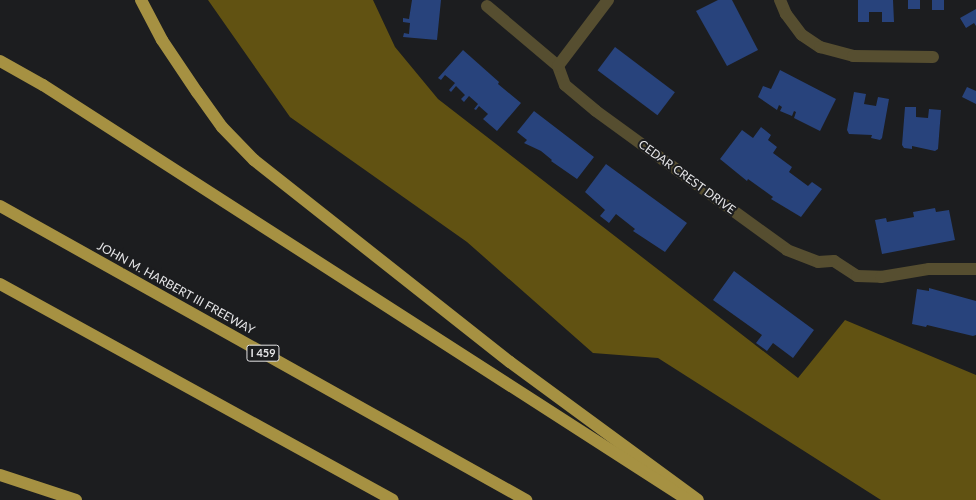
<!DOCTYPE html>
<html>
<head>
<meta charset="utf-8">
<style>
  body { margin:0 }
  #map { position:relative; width:976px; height:500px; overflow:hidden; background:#1c1d1f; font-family:Lato,sans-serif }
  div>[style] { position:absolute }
  .forest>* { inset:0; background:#615212 }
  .building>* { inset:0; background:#28437c; transform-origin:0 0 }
  .minor>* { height:12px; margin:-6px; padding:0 6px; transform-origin:6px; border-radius:6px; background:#564e30 }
  .motorway>* { height:12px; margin:-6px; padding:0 6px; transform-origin:6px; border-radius:6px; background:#a69142 }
  span { translate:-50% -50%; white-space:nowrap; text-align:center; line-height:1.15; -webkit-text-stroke:4px #1c1d1f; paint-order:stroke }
  .shield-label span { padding:1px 3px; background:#1c1d1f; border:1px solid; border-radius:3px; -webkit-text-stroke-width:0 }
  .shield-label { font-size:11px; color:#e5e5e7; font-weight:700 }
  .street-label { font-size:12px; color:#e5e5e7 }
</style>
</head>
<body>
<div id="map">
  <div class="forest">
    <i style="clip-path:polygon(208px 0,373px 0,395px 47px,438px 99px,798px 378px,845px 320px,976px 375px,976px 500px,881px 500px,658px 358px,593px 353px,467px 242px,290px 117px)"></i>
  </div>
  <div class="building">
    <i style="clip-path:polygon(412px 0,441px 0,437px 40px,403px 37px,404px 33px,409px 34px,410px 23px,403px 22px,403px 18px,409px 19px)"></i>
    <i style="clip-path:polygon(718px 0,732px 0,758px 50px,727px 66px,696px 11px)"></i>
    <i style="clip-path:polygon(858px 0,893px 0,894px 22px,882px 22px,882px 12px,869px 12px,869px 22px,858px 22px)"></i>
    <i style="left:908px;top:0;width:12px;height:9px"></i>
    <i style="left:932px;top:0;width:12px;height:10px"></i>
    <i style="clip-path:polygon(976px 9px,976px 26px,974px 23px,966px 28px,960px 18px)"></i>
    <i style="left:615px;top:47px;width:75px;height:29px;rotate:37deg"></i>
    <i style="clip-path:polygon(463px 50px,499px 82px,498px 84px,521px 103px,497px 131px,483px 119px,488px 114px,479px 106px,476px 110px,474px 109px,478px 104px,469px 96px,464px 102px,461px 99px,465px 95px,456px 86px,451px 92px,449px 90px,455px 83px,445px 75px,441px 80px,438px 78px)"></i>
    <i style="clip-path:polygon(780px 70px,836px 99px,820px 131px,794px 118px,796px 112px,794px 111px,792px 116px,780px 111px,782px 107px,779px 105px,777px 110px,758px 97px,763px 86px,771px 89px)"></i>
    <i style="clip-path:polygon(967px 87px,976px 91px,976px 104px,962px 97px)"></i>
    <i style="clip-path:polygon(854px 92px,866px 94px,864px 104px,876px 106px,878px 97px,889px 99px,882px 138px,880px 140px,871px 138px,872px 135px,849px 134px,847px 130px)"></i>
    <i style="clip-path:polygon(905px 107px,916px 107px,916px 117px,928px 118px,929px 109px,941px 110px,938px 149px,935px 151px,912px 146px,912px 149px,904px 148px,902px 145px)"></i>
    <i style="clip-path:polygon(534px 111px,594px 157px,577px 179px,551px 161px,552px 160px,541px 151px,524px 143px,527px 140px,517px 132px)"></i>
    <i style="clip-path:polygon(761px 127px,771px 135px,768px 140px,777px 147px,773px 153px,792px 167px,789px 172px,808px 186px,812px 182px,822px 189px,801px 217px,771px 199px,773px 197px,748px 179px,747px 181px,720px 159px,742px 130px,753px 138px)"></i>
    <i style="clip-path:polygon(606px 164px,687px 223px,665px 252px,633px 231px,635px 229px,616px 214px,609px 223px,600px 216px,605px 210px,585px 192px)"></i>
    <i style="clip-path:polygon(935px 208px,936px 212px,949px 210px,955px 240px,882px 254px,875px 220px,886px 218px,887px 222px,914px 217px,913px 212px)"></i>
    <i style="clip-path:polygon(734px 271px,814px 330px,793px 358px,773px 343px,767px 351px,756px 343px,762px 335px,713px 300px)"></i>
    <i style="clip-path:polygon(929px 288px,976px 301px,976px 335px,973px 336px,927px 325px,926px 327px,912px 324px,917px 289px,929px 291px)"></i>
  </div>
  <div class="minor">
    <i style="left:780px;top:0;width:15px;rotate:67deg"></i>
    <i style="left:786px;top:14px;width:26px;rotate:53deg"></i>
    <i style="left:802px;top:35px;width:22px;rotate:34deg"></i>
    <i style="left:820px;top:47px;width:34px;rotate:15deg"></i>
    <i style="left:853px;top:56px;width:80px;rotate:0.7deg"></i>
    <i style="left:487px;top:6px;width:93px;rotate:40.2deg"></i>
    <i style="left:558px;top:66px;width:20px;rotate:70deg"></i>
    <i style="left:565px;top:85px;width:40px;rotate:40deg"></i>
    <i style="left:596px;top:111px;width:236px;rotate:36deg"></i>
    <i style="left:787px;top:250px;width:33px;rotate:21deg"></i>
    <i style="left:818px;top:262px;width:16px;rotate:-4deg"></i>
    <i style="left:834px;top:261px;width:27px;rotate:33deg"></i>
    <i style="left:857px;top:276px;width:24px;rotate:2deg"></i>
    <i style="left:881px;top:277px;width:49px;rotate:-9.5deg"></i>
    <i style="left:929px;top:269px;width:47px"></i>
    <i style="left:558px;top:66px;width:83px;rotate:-52.9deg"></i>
  </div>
  <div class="motorway">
    <i style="left:141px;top:0;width:45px;rotate:62.3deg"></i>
    <i style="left:162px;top:40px;width:63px;rotate:56.1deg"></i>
    <i style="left:197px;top:92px;width:43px;rotate:54.5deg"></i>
    <i style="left:222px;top:127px;width:46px;rotate:45.9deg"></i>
    <i style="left:254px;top:160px;width:326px;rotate:38.3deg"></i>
    <i style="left:510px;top:362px;width:233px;rotate:36.3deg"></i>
    <i style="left:0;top:61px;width:49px;rotate:29.2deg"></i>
    <i style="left:43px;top:85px;width:767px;rotate:32.76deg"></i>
    <i style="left:0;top:206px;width:603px;rotate:29.2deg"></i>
    <i style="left:0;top:284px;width:448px;rotate:28.8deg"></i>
    <i style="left:0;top:475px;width:80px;rotate:18.2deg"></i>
  </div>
  <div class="shield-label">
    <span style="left:263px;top:353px">I 459</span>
  </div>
  <div class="street-label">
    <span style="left:687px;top:177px;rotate:36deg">CEDAR CREST DRIVE</span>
    <span style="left:176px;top:288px;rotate:29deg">JOHN M. HARBERT III FREEWAY</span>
  </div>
</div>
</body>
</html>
